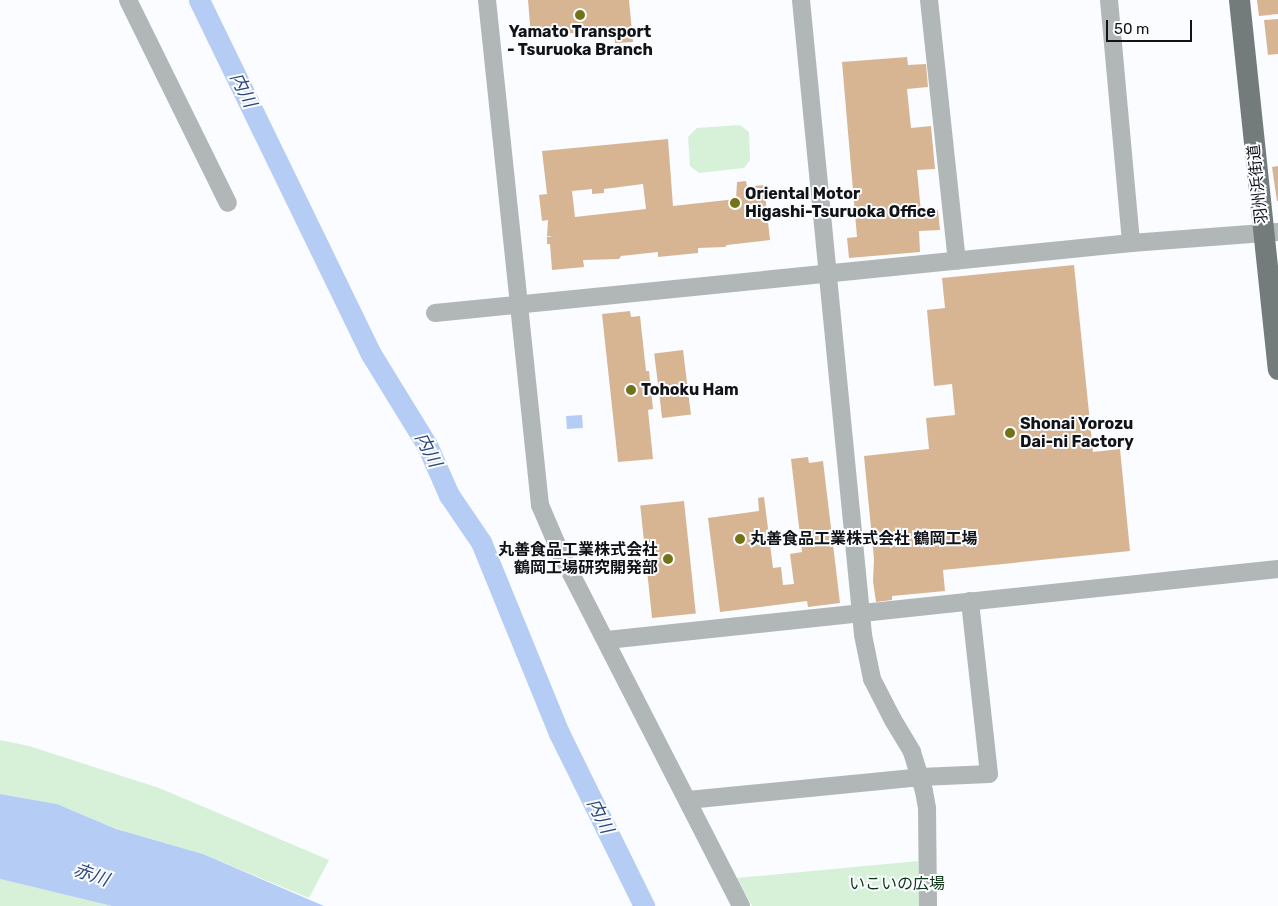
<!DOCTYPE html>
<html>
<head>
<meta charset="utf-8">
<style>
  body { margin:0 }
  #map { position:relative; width:1278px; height:906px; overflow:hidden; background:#fafcff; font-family:Rubik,"Noto Sans JP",sans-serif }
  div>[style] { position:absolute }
  .green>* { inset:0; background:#d6f1d8 }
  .water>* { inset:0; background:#b5ccf4; transform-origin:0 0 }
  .river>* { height:21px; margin:-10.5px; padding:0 10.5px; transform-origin:10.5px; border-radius:10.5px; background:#b5ccf4 }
  .building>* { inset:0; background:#d7b593; transform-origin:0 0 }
  .minor>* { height:18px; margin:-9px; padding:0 9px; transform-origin:9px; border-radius:9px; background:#b1b6b6 }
  .major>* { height:21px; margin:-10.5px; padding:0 10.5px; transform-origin:10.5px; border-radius:10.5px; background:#747c7b }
  .dots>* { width:14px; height:14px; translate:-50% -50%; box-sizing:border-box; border:2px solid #fafcff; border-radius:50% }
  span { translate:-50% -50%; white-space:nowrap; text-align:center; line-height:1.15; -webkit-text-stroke:4px #fafcff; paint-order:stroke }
  .poi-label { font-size:16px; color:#121316; font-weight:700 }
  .left { translate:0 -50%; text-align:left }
  .right { translate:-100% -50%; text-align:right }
  .street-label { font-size:16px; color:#121316 }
  .park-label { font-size:16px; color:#0d3615 }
  .water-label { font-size:18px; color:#2d487a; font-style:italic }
  .scale { position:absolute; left:1106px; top:20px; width:86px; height:22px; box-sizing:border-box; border:2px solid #121316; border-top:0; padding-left:6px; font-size:15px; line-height:18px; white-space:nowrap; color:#121316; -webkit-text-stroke:4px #fafcff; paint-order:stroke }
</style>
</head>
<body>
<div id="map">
  <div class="green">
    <i style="clip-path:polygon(740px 125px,749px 132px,750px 160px,744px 168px,699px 173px,690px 166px,688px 137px,697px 128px)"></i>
    <i style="clip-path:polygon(0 740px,29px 746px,159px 788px,329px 860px,309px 898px,203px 854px,116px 829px,57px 804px,0 794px)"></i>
    <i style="clip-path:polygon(918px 861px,920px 906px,752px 906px,737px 878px)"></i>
    <i style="clip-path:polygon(0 879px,112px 906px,0 906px)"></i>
  </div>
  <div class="water">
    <i style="left:582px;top:415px;width:13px;height:16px;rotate:86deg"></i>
    <i style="clip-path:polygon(0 794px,57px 804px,116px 829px,203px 854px,324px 906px,112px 906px,0 879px)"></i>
  </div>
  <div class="river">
    <i style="left:199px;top:0;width:394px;rotate:64.1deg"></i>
    <i style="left:371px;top:354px;width:107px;rotate:58.4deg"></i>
    <i style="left:427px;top:445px;width:55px;rotate:66.3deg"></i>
    <i style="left:449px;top:495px;width:57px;rotate:55.8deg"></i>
    <i style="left:481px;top:542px;width:206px;rotate:67.8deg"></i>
    <i style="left:559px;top:733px;width:193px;rotate:63.8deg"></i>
  </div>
  <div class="building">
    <i style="clip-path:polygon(528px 0,629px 0,633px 42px,615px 43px,614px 29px,531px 37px)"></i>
    <i style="clip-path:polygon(1257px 0,1278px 0,1278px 14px,1259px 16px)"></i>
    <i style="clip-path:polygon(1278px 19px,1278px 54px,1268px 55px,1264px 20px)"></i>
    <i style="clip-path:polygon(907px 57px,908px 65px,926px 64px,928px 87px,907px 89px,911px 128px,931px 126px,935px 169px,917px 170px,921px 212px,938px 210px,940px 230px,919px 231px,920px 252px,849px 258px,847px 238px,857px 237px,842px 62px)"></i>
    <i style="clip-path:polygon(evenodd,668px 139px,673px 206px,736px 199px,737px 182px,746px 181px,749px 197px,756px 196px,755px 186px,764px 185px,770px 240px,727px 245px,725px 247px,698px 248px,698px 253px,658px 257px,658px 252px,621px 256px,619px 259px,583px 260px,584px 267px,552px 270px,550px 244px,547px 244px,547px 237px,553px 236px,547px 236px,548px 220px,542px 221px,539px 195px,547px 194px,542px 151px,668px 139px,643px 184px,646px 209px,575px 217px,572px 191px,592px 189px,592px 194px,604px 193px,604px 189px,643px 184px)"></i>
    <i style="clip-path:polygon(1278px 166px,1278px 201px,1277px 201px,1272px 167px)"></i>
    <i style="clip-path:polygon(1074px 265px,1093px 452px,1120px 449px,1130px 551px,943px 570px,945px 591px,892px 596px,892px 600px,876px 602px,873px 581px,874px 559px,864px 456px,929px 449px,926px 418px,955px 415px,952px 384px,934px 386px,927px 310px,945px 308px,942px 278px)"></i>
    <i style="clip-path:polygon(630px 311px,631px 317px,640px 316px,646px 371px,649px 371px,653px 409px,648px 410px,653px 459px,618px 462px,602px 314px)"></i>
    <i style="left:683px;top:350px;width:65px;height:29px;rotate:83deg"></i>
    <i style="clip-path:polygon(808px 457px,809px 463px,823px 461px,840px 603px,808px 607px,807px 601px,720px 612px,708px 518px,759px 511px,758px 498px,764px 497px,773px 568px,781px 567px,783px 585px,794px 584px,790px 554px,802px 552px,791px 459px)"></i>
    <i style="left:684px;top:501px;width:113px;height:44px;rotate:84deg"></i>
  </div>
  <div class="minor">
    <i style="left:128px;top:0;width:226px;rotate:63.8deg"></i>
    <i style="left:487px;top:0;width:508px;rotate:84.01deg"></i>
    <i style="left:540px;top:505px;width:53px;rotate:66.8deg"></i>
    <i style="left:561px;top:554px;width:395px;rotate:62.9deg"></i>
    <i style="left:801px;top:0;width:638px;rotate:84.42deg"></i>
    <i style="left:863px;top:635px;width:45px;rotate:78.4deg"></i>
    <i style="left:872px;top:679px;width:46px;rotate:62.9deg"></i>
    <i style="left:893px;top:720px;width:37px;rotate:59deg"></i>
    <i style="left:912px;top:752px;width:41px;rotate:72.9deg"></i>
    <i style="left:924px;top:791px;width:17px;rotate:80deg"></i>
    <i style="left:927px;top:808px;width:98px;rotate:89.4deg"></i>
    <i style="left:929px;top:0;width:262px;rotate:83.9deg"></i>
    <i style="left:1109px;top:0;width:244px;rotate:84.8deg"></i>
    <i style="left:435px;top:313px;width:700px;rotate:-5.74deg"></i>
    <i style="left:1131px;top:243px;width:147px;rotate:-4.3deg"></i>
    <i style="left:607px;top:640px;width:675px;rotate:-6.04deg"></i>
    <i style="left:688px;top:800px;width:234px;rotate:-5.6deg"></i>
    <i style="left:921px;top:777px;width:68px;rotate:-2.5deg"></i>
    <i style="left:989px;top:774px;width:174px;rotate:-96.3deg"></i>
  </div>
  <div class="major">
    <i style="left:1239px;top:0;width:371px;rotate:84deg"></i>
  </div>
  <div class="dots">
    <i style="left:580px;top:15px;background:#727318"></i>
    <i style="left:735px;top:203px;background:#727318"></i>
    <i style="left:631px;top:390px;background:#727318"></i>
    <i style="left:1010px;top:433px;background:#727318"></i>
    <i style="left:740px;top:539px;background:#727318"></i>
    <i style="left:668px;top:559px;background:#727318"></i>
  </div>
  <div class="poi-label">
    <span style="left:580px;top:41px">Yamato Transport<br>- Tsuruoka Branch</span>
    <span class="left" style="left:745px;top:203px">Oriental Motor<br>Higashi-Tsuruoka Office</span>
    <span class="left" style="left:641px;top:390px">Tohoku Ham</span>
    <span class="left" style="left:1020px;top:433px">Shonai Yorozu<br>Dai-ni Factory</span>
    <span class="left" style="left:750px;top:539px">丸善食品工業株式会社 鶴岡工場</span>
    <span class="right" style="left:658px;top:559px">丸善食品工業株式会社<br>鶴岡工場研究開発部</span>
  </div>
  <div class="street-label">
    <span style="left:1258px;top:184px;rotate:-96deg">羽州浜街道</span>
  </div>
  <div class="park-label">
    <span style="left:897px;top:884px">いこいの広場</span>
  </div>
  <div class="water-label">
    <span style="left:243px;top:90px;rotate:64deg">内川</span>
    <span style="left:428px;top:450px;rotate:63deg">内川</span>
    <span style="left:600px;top:816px;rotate:64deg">内川</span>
    <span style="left:91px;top:875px;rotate:19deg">赤川</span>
  </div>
  <div class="scale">50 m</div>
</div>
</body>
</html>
